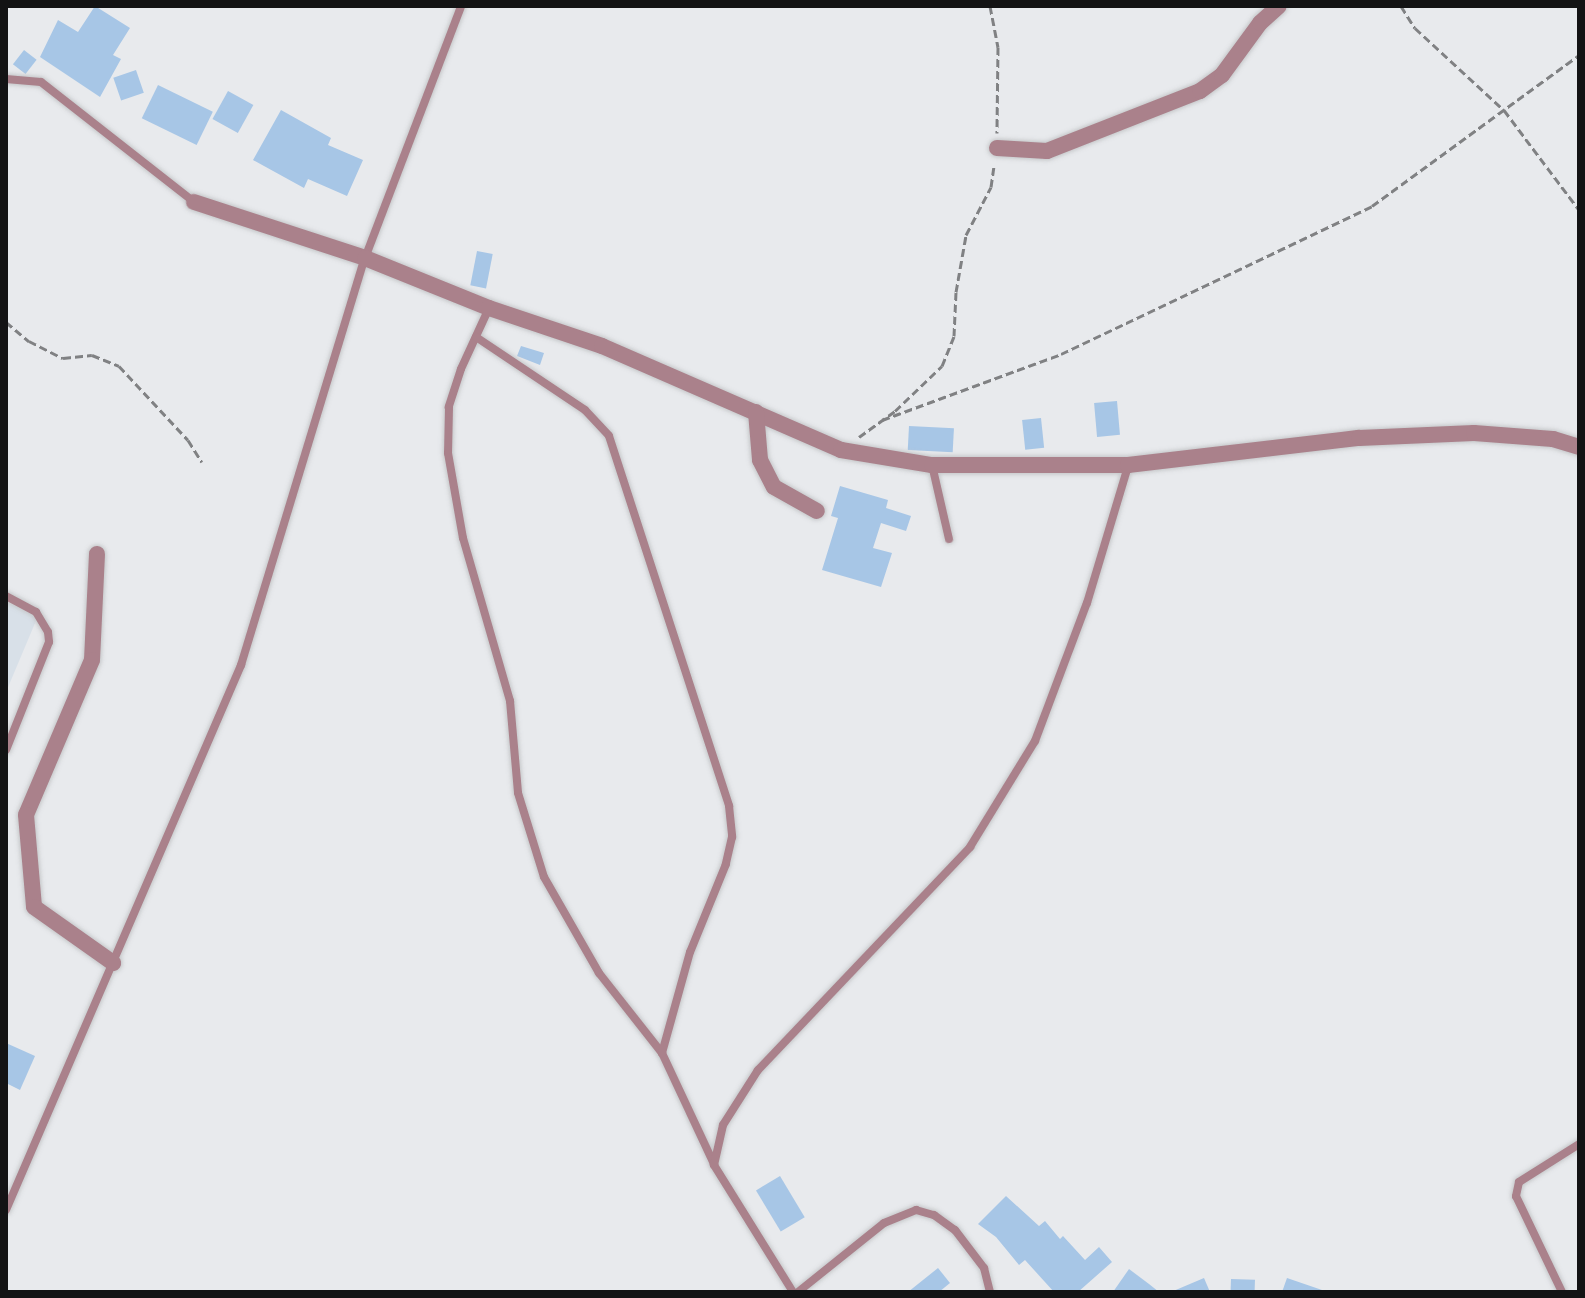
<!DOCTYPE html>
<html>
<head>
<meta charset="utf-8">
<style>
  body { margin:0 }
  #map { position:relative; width:1585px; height:1298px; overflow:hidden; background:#e8eaed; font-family:"Roboto Condensed",sans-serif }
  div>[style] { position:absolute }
  .built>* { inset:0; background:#d8e0e8 }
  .building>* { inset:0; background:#a7c6e6; transform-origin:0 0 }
  .path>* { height:3px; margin-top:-1.5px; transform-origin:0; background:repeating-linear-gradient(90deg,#808183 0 8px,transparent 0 12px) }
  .roads { filter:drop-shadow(0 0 2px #c6c8ca) drop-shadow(0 0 2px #c6c8ca) }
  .service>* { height:8px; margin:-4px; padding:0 4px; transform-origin:4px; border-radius:4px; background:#aa818b }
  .minor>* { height:16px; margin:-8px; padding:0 8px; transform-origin:8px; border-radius:8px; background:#aa818b }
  span { translate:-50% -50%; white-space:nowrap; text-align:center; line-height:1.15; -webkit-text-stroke:6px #fff; paint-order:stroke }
  .frame { position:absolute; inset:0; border:8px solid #131314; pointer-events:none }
</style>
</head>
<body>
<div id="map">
  <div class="built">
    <i style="clip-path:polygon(6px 602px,38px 616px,6px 692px)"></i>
  </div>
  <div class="building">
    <i style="clip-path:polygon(95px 6px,130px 28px,113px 55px,121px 59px,100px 97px,40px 57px,58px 20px,78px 32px)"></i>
    <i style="left:24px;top:50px;width:16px;height:18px;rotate:38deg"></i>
    <i style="left:136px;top:70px;width:24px;height:24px;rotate:71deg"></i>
    <i style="left:158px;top:85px;width:61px;height:37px;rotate:26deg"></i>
    <i style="left:228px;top:91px;width:29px;height:32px;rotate:29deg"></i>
    <i style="clip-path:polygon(281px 110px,331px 138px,328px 145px,363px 160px,347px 196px,308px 179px,304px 188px,253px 160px)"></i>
    <i style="left:477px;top:251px;width:16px;height:35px;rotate:11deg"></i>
    <i style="clip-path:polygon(521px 346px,544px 353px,540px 365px,517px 356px)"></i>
    <i style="left:1117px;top:401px;width:34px;height:23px;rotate:85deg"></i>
    <i style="left:1041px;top:418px;width:30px;height:19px;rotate:84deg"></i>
    <i style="left:909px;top:426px;width:45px;height:24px;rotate:3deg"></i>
    <i style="clip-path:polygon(840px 486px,888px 500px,886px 508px,911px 516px,906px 531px,881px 523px,873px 548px,892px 553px,881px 587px,822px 570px,838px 518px,831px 516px)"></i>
    <i style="clip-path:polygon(6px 1043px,35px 1056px,20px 1090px,6px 1083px)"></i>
    <i style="left:780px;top:1176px;width:48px;height:28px;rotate:59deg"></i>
    <i style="clip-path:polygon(1006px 1196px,1039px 1226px,1045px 1221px,1060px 1239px,1063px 1236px,1085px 1260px,1099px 1247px,1112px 1262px,1078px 1292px,1054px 1292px,1025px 1260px,1019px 1265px,996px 1237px,978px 1224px)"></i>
    <i style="clip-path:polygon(938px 1268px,950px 1283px,939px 1292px,908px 1292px)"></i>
    <i style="clip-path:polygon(1129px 1269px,1149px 1284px,1159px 1292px,1113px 1292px)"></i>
    <i style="clip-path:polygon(1204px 1278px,1210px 1292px,1171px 1292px)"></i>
    <i style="clip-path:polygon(1287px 1278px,1322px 1290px,1321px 1292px,1282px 1292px)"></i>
    <i style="left:1231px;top:1279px;width:24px;height:13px;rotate:2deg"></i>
  </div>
  <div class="path">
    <i style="left:990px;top:6px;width:42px;rotate:79deg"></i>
    <i style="left:998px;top:47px;width:86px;rotate:90.7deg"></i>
    <i style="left:1401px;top:6px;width:26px;rotate:58deg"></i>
    <i style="left:1415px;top:28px;width:121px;rotate:42.7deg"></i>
    <i style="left:1504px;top:110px;width:125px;rotate:53.1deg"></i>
    <i style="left:6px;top:322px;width:30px;rotate:40deg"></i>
    <i style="left:29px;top:341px;width:38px;rotate:27deg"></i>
    <i style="left:63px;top:358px;width:29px;rotate:-6deg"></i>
    <i style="left:92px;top:355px;width:29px;rotate:22deg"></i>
    <i style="left:119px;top:366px;width:101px;rotate:47deg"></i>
    <i style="left:188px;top:440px;width:26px;rotate:58deg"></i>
    <i style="left:882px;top:420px;width:191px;rotate:-20.2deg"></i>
    <i style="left:1061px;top:354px;width:344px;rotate:-25.4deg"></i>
    <i style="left:1372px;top:206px;width:256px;rotate:-36.1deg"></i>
    <i style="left:859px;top:437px;width:44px;rotate:-35.8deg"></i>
    <i style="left:895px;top:411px;width:65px;rotate:-43.8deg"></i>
    <i style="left:942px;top:366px;width:32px;rotate:-68deg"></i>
    <i style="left:954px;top:336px;width:44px;rotate:-87.4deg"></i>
    <i style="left:956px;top:292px;width:58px;rotate:-80deg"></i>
    <i style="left:966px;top:235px;width:54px;rotate:-62.5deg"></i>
    <i style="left:991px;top:187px;width:22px;rotate:-82deg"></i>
  </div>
  <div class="roads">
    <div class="service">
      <i style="left:6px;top:79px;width:35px;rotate:5deg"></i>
      <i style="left:41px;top:82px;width:194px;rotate:38.1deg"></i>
      <i style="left:489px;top:308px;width:67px;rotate:114.7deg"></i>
      <i style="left:461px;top:369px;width:40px;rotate:108deg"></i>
      <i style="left:449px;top:407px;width:46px;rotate:91.2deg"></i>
      <i style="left:448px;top:453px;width:86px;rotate:80deg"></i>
      <i style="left:463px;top:538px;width:170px;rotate:73.9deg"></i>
      <i style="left:510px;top:701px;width:92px;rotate:85deg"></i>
      <i style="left:518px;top:793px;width:88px;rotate:72.8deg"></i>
      <i style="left:544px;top:877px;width:111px;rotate:60.2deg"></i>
      <i style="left:599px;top:973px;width:102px;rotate:51.8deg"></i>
      <i style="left:662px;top:1053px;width:123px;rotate:64.9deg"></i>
      <i style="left:476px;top:337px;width:131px;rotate:33.8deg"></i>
      <i style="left:585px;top:410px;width:35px;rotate:47deg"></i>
      <i style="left:609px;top:436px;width:389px;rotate:72deg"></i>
      <i style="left:729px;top:806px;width:31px;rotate:84deg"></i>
      <i style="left:732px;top:837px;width:28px;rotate:103deg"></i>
      <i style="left:726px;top:864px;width:95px;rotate:112.2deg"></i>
      <i style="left:690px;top:952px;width:105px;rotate:105.5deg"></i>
      <i style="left:932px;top:465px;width:76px;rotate:77.1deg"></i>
      <i style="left:6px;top:596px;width:34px;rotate:28deg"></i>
      <i style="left:36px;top:612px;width:23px;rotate:59deg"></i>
      <i style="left:48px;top:632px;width:10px;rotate:84deg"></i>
      <i style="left:49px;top:642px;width:116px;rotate:111.7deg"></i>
      <i style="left:6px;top:1210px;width:594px;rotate:-66.67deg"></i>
      <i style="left:241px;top:665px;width:425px;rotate:-73.1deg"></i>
      <i style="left:365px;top:258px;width:270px;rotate:-69.1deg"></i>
      <i style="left:793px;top:1292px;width:150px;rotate:-121.9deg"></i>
      <i style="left:714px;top:1165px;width:41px;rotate:-77.3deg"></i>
      <i style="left:723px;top:1125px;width:65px;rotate:-57.5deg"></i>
      <i style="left:758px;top:1070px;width:308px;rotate:-46.4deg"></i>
      <i style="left:970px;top:847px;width:124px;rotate:-58.5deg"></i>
      <i style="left:1035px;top:741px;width:147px;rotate:-69.4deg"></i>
      <i style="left:1087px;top:603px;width:143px;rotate:-73.3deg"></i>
      <i style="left:798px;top:1292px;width:110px;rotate:-38.7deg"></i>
      <i style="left:884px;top:1223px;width:35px;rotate:-22deg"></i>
      <i style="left:916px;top:1210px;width:19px;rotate:16deg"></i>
      <i style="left:934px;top:1215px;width:26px;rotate:36deg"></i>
      <i style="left:955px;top:1230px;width:48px;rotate:52.7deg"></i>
      <i style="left:984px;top:1268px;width:25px;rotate:76deg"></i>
      <i style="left:1562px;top:1292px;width:106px;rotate:-115.6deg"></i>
      <i style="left:1516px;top:1196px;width:14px;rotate:-78deg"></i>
      <i style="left:1519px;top:1182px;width:71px;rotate:-32.3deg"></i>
    </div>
    <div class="minor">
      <i style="left:997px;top:148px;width:50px;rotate:3.4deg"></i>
      <i style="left:1047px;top:151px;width:164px;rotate:-21.4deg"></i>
      <i style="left:1200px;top:91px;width:27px;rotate:-36deg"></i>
      <i style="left:1222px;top:75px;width:64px;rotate:-53.8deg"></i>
      <i style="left:1260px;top:23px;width:25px;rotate:-42deg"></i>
      <i style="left:194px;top:202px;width:180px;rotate:18.1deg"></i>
      <i style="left:365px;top:258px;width:134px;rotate:22deg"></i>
      <i style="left:489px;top:308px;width:119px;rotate:18.6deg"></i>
      <i style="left:602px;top:346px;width:261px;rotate:23.5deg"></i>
      <i style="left:841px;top:450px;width:92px;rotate:9.4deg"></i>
      <i style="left:932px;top:465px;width:196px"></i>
      <i style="left:1128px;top:465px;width:233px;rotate:-6.7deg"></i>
      <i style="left:1359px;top:438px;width:115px;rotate:-2.5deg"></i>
      <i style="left:1474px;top:433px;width:79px;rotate:4.3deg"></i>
      <i style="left:1553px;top:439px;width:27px;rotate:17deg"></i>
      <i style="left:756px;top:412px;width:48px;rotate:85.2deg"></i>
      <i style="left:760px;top:460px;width:30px;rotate:63deg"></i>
      <i style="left:774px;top:487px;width:49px;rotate:29.2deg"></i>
      <i style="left:97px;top:554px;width:106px;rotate:92.7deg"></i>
      <i style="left:92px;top:660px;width:168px;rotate:113.1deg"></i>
      <i style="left:26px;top:815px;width:92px;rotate:85deg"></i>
      <i style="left:34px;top:907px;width:97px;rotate:35.3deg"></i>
    </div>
  </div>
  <div class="frame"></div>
</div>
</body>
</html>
